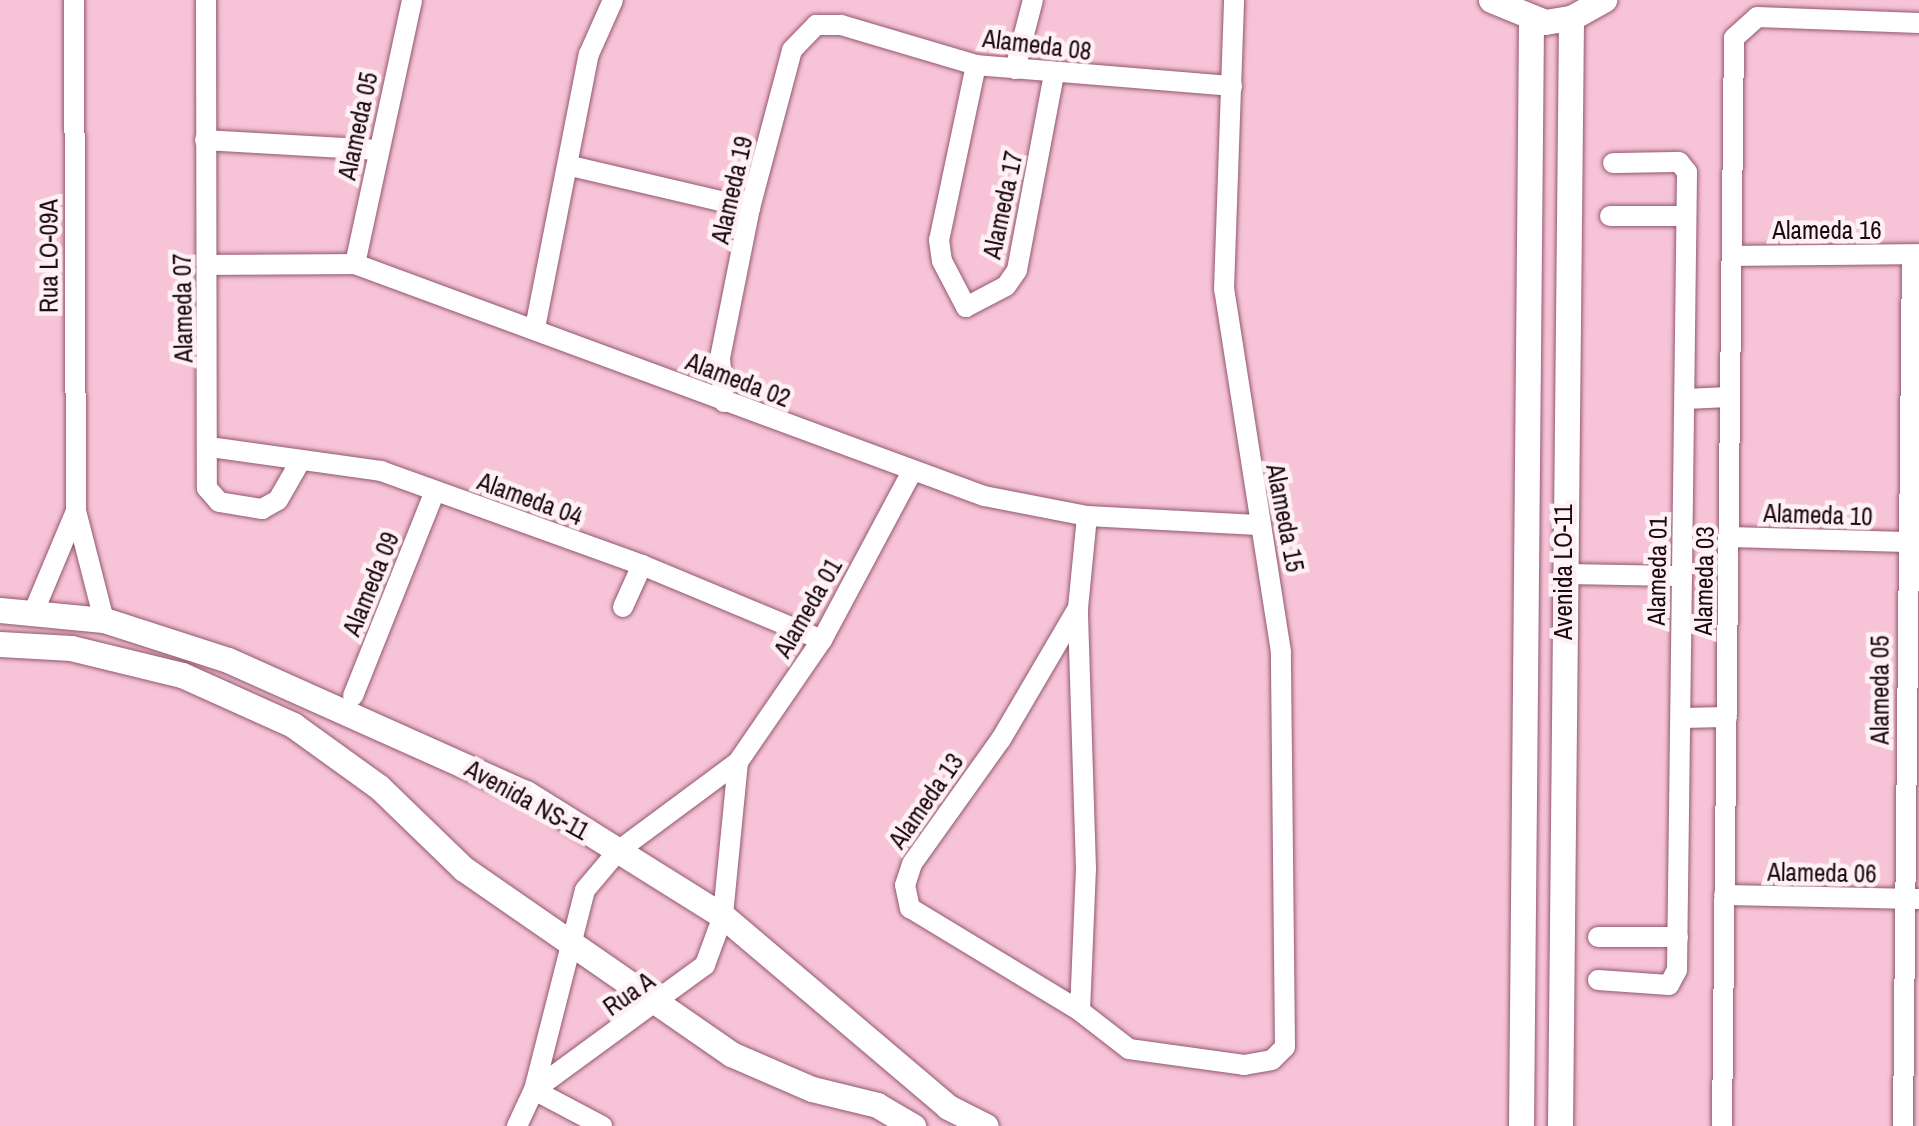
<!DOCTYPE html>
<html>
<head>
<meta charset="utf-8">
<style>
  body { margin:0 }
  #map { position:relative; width:1919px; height:1126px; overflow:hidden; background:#f7c3d7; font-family:"Archivo Narrow",sans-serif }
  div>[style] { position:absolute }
  .roads { filter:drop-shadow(0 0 2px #91586f) drop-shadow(0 0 2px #91586f) }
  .minor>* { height:20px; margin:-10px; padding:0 10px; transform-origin:10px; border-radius:10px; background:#fff }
  .tertiary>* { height:25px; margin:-12.5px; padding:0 12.5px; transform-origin:12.5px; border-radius:12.5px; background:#fff }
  span { translate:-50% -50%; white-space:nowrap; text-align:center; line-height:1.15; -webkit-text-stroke:9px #fef1f5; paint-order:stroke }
  .street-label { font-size:25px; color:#1d0811 }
</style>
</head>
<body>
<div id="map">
  <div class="roads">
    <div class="minor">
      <i style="left:74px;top:0;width:511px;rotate:89.78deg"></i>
      <i style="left:76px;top:511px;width:113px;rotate:75.6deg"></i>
      <i style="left:206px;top:0;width:488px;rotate:89.9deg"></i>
      <i style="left:207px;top:488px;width:18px;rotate:49deg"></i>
      <i style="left:219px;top:502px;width:44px;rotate:9.2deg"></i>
      <i style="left:262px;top:509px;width:18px;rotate:-29deg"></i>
      <i style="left:278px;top:500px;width:46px;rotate:-60.1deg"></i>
      <i style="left:976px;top:65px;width:179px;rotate:101.9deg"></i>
      <i style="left:939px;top:240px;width:21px;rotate:82deg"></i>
      <i style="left:942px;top:261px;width:52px;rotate:62.4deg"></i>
      <i style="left:966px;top:307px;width:45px;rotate:-27.7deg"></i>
      <i style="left:1006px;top:286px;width:19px;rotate:-55deg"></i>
      <i style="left:1017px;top:270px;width:198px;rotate:-79.3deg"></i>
      <i style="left:1015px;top:69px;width:71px;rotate:-75.4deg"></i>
      <i style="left:205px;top:140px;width:173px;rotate:3.3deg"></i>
      <i style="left:571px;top:166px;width:184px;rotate:13.2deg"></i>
      <i style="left:1610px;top:216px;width:76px"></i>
      <i style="left:1735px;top:256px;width:184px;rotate:-0.6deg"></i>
      <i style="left:355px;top:264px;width:270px;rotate:-77.8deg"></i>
      <i style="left:208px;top:265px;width:147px;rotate:-0.4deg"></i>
      <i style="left:355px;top:264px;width:670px;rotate:20.25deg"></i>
      <i style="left:984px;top:496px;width:105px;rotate:11deg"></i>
      <i style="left:1087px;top:516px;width:171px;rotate:3deg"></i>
      <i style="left:535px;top:328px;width:279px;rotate:-78.9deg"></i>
      <i style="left:589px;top:54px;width:59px;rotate:-66deg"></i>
      <i style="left:1685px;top:399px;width:44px;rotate:-2.6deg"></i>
      <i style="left:724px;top:402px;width:44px;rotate:-95.2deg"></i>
      <i style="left:720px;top:358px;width:153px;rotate:-78.7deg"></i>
      <i style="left:750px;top:208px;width:163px;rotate:-75.1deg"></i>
      <i style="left:792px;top:50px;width:35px;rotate:-46deg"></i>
      <i style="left:816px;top:25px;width:25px"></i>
      <i style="left:841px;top:25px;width:141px;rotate:16.5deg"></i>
      <i style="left:976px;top:65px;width:257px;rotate:4.7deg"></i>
      <i style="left:210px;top:447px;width:173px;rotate:8deg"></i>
      <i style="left:381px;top:471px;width:277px;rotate:19.8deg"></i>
      <i style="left:642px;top:565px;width:195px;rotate:22.6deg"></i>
      <i style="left:1731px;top:537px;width:174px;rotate:1.6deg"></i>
      <i style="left:1563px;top:574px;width:119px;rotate:1deg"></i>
      <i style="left:623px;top:607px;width:46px;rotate:-65.7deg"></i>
      <i style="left:1078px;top:608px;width:152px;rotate:120.4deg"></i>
      <i style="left:1001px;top:739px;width:153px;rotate:125.5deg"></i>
      <i style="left:912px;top:864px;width:22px;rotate:108deg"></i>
      <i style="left:905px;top:885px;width:24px;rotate:78deg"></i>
      <i style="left:910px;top:908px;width:199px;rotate:31.2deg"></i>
      <i style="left:1080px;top:1011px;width:62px;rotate:37.8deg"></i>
      <i style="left:1129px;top:1049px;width:116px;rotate:7.9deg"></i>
      <i style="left:1244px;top:1065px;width:28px;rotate:-10deg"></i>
      <i style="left:1272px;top:1060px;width:18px;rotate:-45deg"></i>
      <i style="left:1285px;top:1047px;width:395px;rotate:-90.6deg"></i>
      <i style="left:1281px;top:652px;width:367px;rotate:-98.9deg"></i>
      <i style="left:1224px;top:289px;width:289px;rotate:-88deg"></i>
      <i style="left:34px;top:611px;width:108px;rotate:-67.2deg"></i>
      <i style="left:353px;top:696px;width:221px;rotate:-68.2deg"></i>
      <i style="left:1681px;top:718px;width:46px;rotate:-1.2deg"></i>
      <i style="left:738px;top:762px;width:148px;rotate:-55.5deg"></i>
      <i style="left:822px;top:640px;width:189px;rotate:-61.9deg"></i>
      <i style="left:1724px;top:895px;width:195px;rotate:1.2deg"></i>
      <i style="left:1598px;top:937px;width:80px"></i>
      <i style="left:1598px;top:980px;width:71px;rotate:4deg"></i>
      <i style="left:1669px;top:985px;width:17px;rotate:-62deg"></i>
      <i style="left:1677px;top:970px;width:798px;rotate:-89.28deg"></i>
      <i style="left:1687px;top:172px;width:13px;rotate:-129deg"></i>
      <i style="left:1679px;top:162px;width:66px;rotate:179.1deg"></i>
      <i style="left:1080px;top:1011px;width:142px;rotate:-87.6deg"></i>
      <i style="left:1086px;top:869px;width:261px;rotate:-91.8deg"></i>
      <i style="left:1078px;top:608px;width:92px;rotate:-84.4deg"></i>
      <i style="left:534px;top:1090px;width:77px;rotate:27.9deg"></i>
      <i style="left:517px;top:1126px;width:40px;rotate:-65deg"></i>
      <i style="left:534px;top:1090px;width:206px;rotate:-75.7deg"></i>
      <i style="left:585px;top:890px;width:51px;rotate:-49.8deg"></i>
      <i style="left:618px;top:851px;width:149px;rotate:-36.6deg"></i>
      <i style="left:738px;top:762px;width:155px;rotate:95.6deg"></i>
      <i style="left:723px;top:916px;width:52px;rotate:110.2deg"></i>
      <i style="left:705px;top:965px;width:212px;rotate:143.8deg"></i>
      <i style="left:1722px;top:1126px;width:1088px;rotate:-89.37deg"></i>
      <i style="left:1734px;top:38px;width:31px;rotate:-42deg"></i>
      <i style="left:1757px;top:17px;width:162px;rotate:2.1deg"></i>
      <i style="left:1903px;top:1126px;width:871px;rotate:-89.41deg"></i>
    </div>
    <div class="tertiary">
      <i style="left:1491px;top:0;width:58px;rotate:22.2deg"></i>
      <i style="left:1545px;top:22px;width:26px;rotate:-9deg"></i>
      <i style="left:1571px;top:18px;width:38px;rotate:-29deg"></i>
      <i style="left:0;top:610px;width:104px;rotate:5.5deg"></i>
      <i style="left:104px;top:620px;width:130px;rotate:17.9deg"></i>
      <i style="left:228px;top:660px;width:326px;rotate:24.1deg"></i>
      <i style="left:526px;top:793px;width:232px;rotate:32deg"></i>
      <i style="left:723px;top:916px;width:295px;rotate:40.3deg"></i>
      <i style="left:948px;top:1107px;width:42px;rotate:26.6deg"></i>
      <i style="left:0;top:644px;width:71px;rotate:3.2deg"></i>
      <i style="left:71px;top:648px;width:114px;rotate:13.7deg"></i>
      <i style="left:182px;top:675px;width:122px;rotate:24.2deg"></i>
      <i style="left:293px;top:725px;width:106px;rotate:35.8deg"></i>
      <i style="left:379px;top:787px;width:118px;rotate:44deg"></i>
      <i style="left:464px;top:869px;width:325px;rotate:34.7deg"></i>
      <i style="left:731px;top:1054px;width:88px;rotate:23.4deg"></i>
      <i style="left:812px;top:1089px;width:67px;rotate:13.8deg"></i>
      <i style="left:877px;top:1105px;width:42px;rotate:30.3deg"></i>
      <i style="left:1521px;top:1126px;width:1106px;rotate:-89.48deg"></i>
      <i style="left:1560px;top:1126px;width:1108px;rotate:-89.43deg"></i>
    </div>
  </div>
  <div class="street-label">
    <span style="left:1037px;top:45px;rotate:7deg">Alameda 08</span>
    <span style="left:358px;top:126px;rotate:-78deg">Alameda 05</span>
    <span style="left:732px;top:190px;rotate:-77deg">Alameda 19</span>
    <span style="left:1003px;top:205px;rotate:-78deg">Alameda 17</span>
    <span style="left:1827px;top:230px">Alameda 16</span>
    <span style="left:49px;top:256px;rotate:-90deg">Rua LO-09A</span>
    <span style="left:183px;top:308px;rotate:-91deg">Alameda 07</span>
    <span style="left:738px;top:380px;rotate:21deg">Alameda 02</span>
    <span style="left:530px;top:499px;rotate:20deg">Alameda 04</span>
    <span style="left:1818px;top:515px;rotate:2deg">Alameda 10</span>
    <span style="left:1285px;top:518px;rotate:79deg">Alameda 15</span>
    <span style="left:1657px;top:571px;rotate:-89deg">Alameda 01</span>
    <span style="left:1563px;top:572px;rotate:-90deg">Avenida LO-11</span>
    <span style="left:1704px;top:581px;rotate:-89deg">Alameda 03</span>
    <span style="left:371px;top:584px;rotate:-68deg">Alameda 09</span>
    <span style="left:808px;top:608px;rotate:-60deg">Alameda 01</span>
    <span style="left:1880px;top:690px;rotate:-90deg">Alameda 05</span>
    <span style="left:527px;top:800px;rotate:29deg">Avenida NS-11</span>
    <span style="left:926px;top:801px;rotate:-55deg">Alameda 13</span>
    <span style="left:1822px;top:873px;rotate:1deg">Alameda 06</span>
    <span style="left:629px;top:994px;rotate:-35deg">Rua A</span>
  </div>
</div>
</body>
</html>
